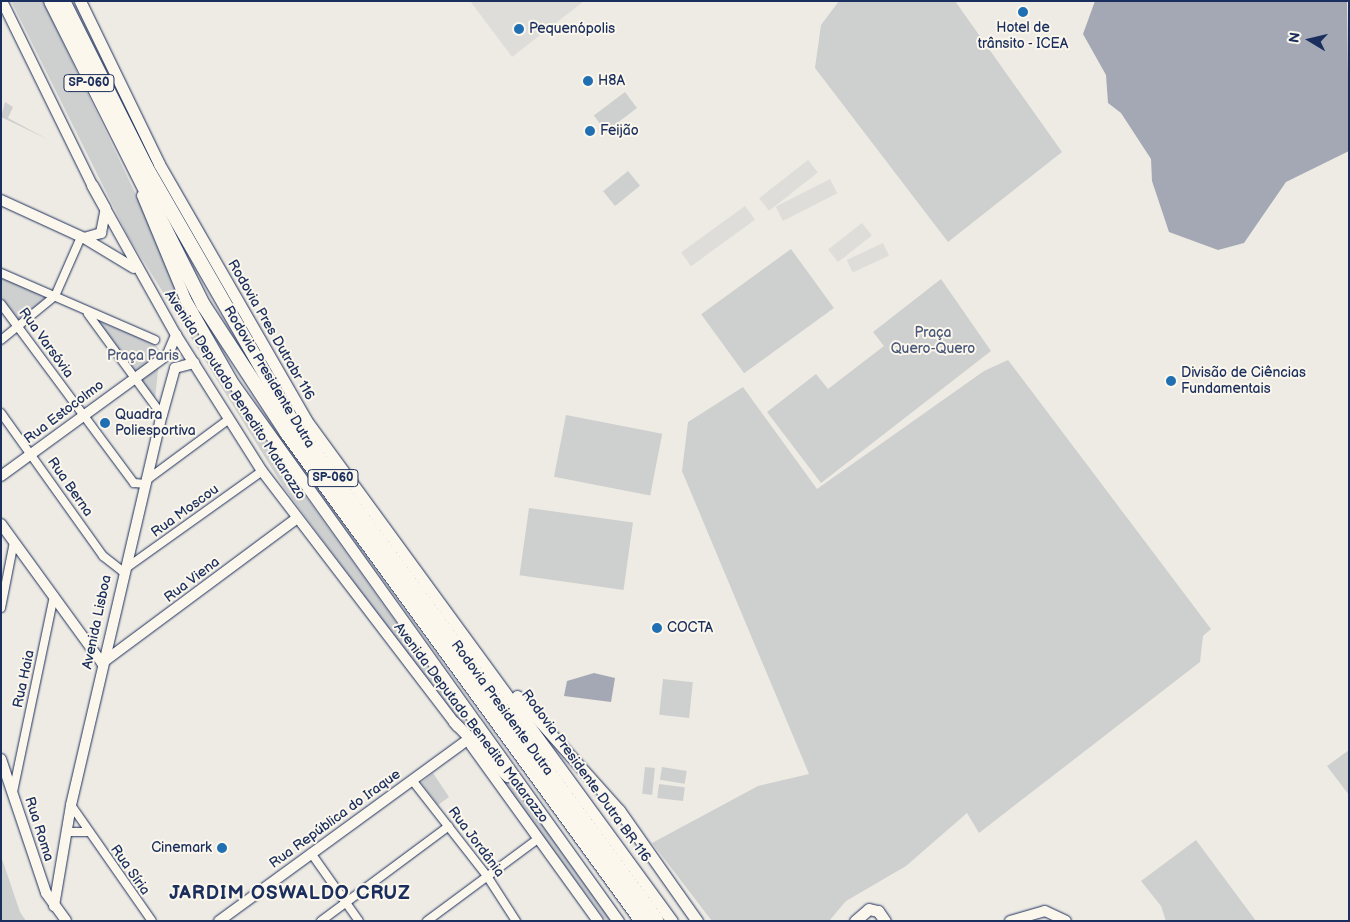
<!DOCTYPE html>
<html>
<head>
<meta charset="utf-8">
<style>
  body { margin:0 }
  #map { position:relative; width:1350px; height:922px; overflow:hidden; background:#eeebe4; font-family:"Balsamiq Sans",sans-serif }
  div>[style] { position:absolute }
  .built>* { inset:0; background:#deddda; transform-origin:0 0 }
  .green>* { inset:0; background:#cecfcf; transform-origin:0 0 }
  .round { border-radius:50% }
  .water>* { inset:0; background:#a3a8b4 }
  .roads { filter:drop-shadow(0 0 1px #1b2f5e) drop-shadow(0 0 1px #1b2f5e) }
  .street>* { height:8px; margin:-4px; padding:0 4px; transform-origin:4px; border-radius:4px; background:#fbf7ec }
  .secondary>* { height:10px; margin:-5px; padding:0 5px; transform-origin:5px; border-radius:5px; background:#fbf7ec }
  .primary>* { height:11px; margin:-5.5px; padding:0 5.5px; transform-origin:5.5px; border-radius:5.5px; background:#fbf7ec }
  .highway>* { height:14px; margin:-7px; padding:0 7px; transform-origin:7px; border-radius:7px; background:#fbf7ec }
  .dots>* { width:14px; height:14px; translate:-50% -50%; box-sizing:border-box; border:2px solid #fbf7ec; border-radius:50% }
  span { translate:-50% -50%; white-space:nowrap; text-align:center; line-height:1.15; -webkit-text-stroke:4px #fbf7ec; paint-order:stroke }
  .shield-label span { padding:1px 4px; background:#fbf7ec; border:1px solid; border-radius:4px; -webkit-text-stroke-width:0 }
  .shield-label { font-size:12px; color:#1b2f5e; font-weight:700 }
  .poi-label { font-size:14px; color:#1b2f5e }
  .left { translate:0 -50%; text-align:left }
  .right { translate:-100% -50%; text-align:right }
  .street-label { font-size:14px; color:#1b2f5e }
  .park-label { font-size:14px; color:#48577a }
  .district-label { font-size:19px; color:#1b2f5e; font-weight:700; letter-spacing:1px }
  .frame { position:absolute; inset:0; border:2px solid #1b2f5e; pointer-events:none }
  .north { position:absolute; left:1285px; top:15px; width:50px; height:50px; -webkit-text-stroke:4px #fbf7ec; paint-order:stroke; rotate:279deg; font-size:14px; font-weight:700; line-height:20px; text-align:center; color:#1b2f5e }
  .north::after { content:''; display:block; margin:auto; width:18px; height:22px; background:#1b2f5e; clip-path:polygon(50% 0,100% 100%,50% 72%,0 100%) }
</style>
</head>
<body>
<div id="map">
  <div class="built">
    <i style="clip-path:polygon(470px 1px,584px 1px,512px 57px)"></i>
    <i style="left:808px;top:160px;width:16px;height:62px;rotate:52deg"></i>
    <i style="left:830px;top:179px;width:16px;height:61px;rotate:63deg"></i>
    <i style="left:745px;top:206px;width:17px;height:79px;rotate:54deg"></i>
    <i style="left:862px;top:223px;width:16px;height:43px;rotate:52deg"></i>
    <i style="left:883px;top:243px;width:14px;height:40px;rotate:65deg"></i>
  </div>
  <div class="green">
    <i style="clip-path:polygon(11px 1px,43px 1px,225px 380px,252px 422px,611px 921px,606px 921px,284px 488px,128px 236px)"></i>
    <i style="clip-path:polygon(839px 1px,955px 1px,1062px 152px,948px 242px,815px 68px,821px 25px)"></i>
    <i style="left:625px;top:92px;width:20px;height:39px;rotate:53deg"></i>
    <i style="clip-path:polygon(5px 102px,13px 107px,8px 118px,47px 139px,1px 117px)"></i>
    <i style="left:628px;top:171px;width:19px;height:32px;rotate:51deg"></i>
    <i style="left:791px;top:249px;width:73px;height:111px;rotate:54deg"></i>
    <i style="clip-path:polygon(1px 275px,51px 296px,22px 324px,1px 297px)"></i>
    <i style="clip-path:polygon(941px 279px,991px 351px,821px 483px,767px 412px,816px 374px,828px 389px,884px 346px,873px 332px)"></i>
    <i style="clip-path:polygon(98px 321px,155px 344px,160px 351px,155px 399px)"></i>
    <i style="clip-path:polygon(1008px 360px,1211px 629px,1203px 636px,1200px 662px,979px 833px,967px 813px,906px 866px,846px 901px,829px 921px,712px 921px,652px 843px,758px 786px,809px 774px,682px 471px,688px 422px,743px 387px,817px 489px,984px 371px)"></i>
    <i style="left:566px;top:415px;width:98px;height:63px;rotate:11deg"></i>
    <i class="round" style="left:98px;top:416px;width:14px;height:14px"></i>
    <i style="left:529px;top:508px;width:105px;height:68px;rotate:8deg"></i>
    <i style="left:663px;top:679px;width:30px;height:36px;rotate:6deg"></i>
    <i style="clip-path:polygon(1349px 750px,1349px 795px,1327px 766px)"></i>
    <i style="left:645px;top:767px;width:10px;height:27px;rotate:6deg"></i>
    <i style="left:662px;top:767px;width:25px;height:13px;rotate:9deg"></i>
    <i style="clip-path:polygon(433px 773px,449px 797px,438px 805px,421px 783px)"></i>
    <i style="left:659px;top:784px;width:26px;height:14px;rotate:7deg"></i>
    <i style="clip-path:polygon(1196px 840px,1256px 921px,1166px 921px,1161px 906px,1141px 881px)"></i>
    <i style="clip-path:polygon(1px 856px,20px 912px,26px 921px,1px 921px)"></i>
  </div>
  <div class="water">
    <i style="clip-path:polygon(1095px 1px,1347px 1px,1349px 151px,1286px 182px,1244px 243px,1218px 250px,1169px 232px,1152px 181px,1151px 159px,1121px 113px,1108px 103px,1106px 75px,1083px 34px)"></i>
    <i style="clip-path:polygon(594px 673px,615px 678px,611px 702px,564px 696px,567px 681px)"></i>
  </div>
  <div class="roads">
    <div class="street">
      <i style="left:1px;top:273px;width:168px;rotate:23.5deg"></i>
      <i style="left:1px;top:304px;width:223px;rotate:53.4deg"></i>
      <i style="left:134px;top:483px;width:12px;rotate:5deg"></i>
      <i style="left:88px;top:314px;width:125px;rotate:53.8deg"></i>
      <i style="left:1px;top:340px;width:70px;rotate:-39.2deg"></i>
      <i style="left:55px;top:296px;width:64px;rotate:-66.2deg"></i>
      <i style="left:1px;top:413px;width:176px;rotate:54.5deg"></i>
      <i style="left:103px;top:556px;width:24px;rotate:38deg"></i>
      <i style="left:122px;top:571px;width:172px;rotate:-35.5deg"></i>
      <i style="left:148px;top:479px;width:101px;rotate:-36.5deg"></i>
      <i style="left:1px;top:608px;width:67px;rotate:-78.9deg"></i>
      <i style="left:412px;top:780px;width:122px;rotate:52deg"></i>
      <i style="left:487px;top:876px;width:54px;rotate:57.2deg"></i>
      <i style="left:13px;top:792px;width:200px;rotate:-78.2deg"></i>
      <i style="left:71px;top:805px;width:141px;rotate:55.1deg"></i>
      <i style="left:66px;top:832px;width:23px"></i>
      <i style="left:311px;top:853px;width:83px;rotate:54.8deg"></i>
      <i style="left:321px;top:921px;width:159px;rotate:-36.6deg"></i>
      <i style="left:427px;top:921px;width:139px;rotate:-36.5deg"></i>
    </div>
    <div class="secondary">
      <i style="left:2px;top:1px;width:205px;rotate:63.9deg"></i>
      <i style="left:1px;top:200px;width:91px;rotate:24.6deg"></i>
      <i style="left:84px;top:238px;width:58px;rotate:31deg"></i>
      <i style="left:105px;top:208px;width:145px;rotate:60.8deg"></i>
      <i style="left:176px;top:335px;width:161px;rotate:57.7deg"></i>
      <i style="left:262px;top:471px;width:322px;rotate:52.6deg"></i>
      <i style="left:84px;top:238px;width:18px;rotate:-16deg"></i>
      <i style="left:101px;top:233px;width:21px;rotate:-79deg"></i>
      <i style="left:1px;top:476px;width:207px;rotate:-36.1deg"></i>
      <i style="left:168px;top:354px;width:21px;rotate:-67deg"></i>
      <i style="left:1px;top:524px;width:172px;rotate:54deg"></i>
      <i style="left:102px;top:663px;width:243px;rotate:-36.6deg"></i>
      <i style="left:471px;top:745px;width:217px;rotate:54.2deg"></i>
      <i style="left:1px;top:759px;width:141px;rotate:71.4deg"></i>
      <i style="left:46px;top:893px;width:34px;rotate:54deg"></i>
      <i style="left:54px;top:906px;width:102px;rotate:-80.4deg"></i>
      <i style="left:71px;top:805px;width:400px;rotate:-76.9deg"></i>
      <i style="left:162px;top:415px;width:49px;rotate:-74.5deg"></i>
      <i style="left:175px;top:368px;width:20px;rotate:-15deg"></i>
      <i style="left:219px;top:921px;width:307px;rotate:-36.1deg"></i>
      <i style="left:1010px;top:921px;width:36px;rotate:-16deg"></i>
      <i style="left:1045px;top:911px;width:23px;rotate:25deg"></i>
    </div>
    <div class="primary">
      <i style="left:80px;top:1px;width:181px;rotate:64.1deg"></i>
      <i style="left:159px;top:164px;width:295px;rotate:60.1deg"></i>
      <i style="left:306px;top:420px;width:620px;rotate:53.85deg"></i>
      <i style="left:92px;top:185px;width:26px;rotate:61deg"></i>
      <i style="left:142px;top:195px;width:113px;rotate:67.5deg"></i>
      <i style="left:185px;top:299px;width:97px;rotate:60.3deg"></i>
      <i style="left:233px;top:383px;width:662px;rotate:54.41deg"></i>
      <i style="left:517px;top:696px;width:153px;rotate:48.2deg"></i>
      <i style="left:619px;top:810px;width:136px;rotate:54.9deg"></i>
      <i style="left:454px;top:722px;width:76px;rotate:45.5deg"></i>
      <i style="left:855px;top:921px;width:18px;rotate:-41deg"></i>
      <i style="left:869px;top:909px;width:9px;rotate:13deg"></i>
      <i style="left:878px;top:911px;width:12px;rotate:55deg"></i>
    </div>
    <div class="highway">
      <i style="left:51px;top:1px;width:341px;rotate:63.4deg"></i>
      <i style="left:204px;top:306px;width:152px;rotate:56.8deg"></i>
      <i style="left:287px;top:433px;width:603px;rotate:53.97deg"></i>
      <i style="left:63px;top:1px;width:186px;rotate:63.4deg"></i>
      <i style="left:146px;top:167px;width:297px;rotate:60.1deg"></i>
      <i style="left:294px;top:424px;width:615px;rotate:53.86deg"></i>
    </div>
  </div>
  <div class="dots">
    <i style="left:1023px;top:12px;background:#1f6fb2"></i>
    <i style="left:519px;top:29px;background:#1f6fb2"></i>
    <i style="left:588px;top:81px;background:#1f6fb2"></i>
    <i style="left:590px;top:131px;background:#1f6fb2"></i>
    <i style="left:1171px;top:381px;background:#1f6fb2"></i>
    <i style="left:105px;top:423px;background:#1f6fb2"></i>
    <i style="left:657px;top:628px;background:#1f6fb2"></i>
    <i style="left:222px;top:848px;background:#1f6fb2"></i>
  </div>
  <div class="shield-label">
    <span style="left:89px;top:83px">SP-060</span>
    <span style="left:333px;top:478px">SP-060</span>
  </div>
  <div class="poi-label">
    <span style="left:1023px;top:36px">Hotel de<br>trânsito - ICEA</span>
    <span class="left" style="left:529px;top:29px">Pequenópolis</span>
    <span class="left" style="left:598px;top:81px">H8A</span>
    <span class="left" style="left:600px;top:131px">Feijão</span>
    <span class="left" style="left:1181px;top:381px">Divisão de Ciências<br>Fundamentais</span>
    <span class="left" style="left:115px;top:423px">Quadra<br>Poliesportiva</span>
    <span class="left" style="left:667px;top:628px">COCTA</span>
    <span class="right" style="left:212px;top:848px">Cinemark</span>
  </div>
  <div class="street-label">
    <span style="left:271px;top:330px;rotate:60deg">Rodovia Pres Dutrabr 116</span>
    <span style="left:46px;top:343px;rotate:54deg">Rua Varsóvia</span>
    <span style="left:269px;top:377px;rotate:59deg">Rodovia Presidente Dutra</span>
    <span style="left:235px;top:395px;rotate:57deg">Avenida Deputado Benedito Matarazzo</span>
    <span style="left:64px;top:412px;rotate:-37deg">Rua Estocolmo</span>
    <span style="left:70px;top:487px;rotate:55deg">Rua Berna</span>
    <span style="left:185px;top:511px;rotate:-36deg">Rua Moscou</span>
    <span style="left:192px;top:580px;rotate:-37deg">Rua Viena</span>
    <span style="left:97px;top:622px;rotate:-78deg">Avenida Lisboa</span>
    <span style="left:24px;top:679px;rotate:-78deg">Rua Haia</span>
    <span style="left:502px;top:708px;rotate:54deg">Rodovia Presidente Dutra</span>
    <span style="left:471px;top:723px;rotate:53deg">Avenida Deputado Benedito Matarazzo</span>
    <span style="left:586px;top:776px;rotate:54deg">Rodovia Presidente Dutra BR 116</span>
    <span style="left:335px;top:819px;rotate:-36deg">Rua República do Iraque</span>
    <span style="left:39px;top:829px;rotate:72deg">Rua Roma</span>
    <span style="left:476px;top:842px;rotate:53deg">Rua Jordânia</span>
    <span style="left:130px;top:870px;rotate:55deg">Rua Síria</span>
  </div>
  <div class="park-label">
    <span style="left:933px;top:341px">Praça<br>Quero-Quero</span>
    <span style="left:143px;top:356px">Praça Paris</span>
  </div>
  <div class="district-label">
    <span style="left:290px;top:894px">JARDIM OSWALDO CRUZ</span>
  </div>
  <div class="frame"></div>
  <div class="north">N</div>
</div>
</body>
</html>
